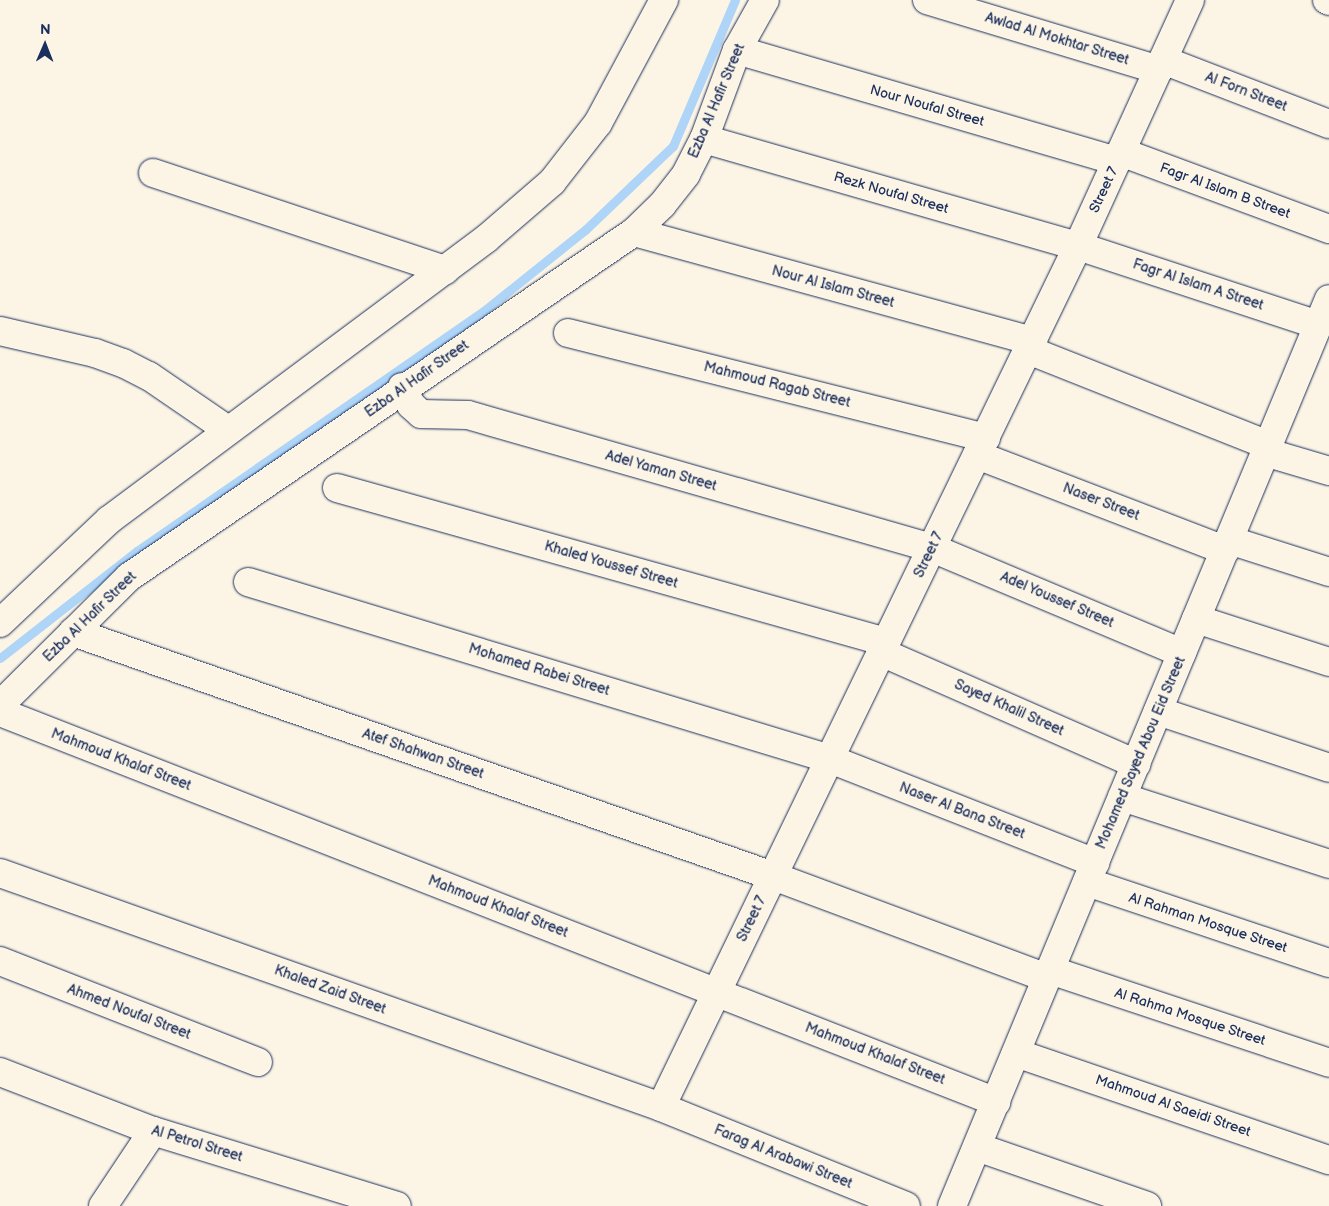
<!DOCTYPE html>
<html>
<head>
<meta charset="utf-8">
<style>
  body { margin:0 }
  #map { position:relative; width:1329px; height:1206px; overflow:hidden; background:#fcf5e5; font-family:"Balsamiq Sans",sans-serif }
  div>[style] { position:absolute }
  .stream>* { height:9px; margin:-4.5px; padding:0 4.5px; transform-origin:4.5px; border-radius:4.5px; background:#aed5f8 }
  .roads { filter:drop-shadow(0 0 1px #1b2f5e) drop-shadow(0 0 1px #1b2f5e) }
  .minor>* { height:28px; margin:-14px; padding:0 14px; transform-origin:14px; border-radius:14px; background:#fcf5e5 }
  span { translate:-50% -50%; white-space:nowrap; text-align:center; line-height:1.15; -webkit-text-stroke:4px #fcf5e5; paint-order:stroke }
  .street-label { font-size:14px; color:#1b2f5e }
  .north { position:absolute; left:20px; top:20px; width:50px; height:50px; -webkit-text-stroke:4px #fcf5e5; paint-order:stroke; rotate:1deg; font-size:14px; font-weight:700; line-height:20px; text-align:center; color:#1b2f5e }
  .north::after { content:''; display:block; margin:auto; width:18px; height:22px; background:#1b2f5e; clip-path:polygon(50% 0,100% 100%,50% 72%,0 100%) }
</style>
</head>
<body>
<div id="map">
  <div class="stream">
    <i style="left:0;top:658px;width:174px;rotate:-38deg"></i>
    <i style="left:137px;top:551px;width:423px;rotate:-34.7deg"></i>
    <i style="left:485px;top:310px;width:128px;rotate:-38.7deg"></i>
    <i style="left:585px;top:230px;width:122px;rotate:-43.7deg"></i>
    <i style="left:673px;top:146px;width:159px;rotate:-67deg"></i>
  </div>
  <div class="roads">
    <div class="minor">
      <i style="left:927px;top:0;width:242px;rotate:16.8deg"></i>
      <i style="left:1327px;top:0;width:2px;rotate:27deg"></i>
      <i style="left:737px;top:50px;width:396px;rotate:16.3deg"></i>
      <i style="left:1163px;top:60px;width:178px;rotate:21.1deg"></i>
      <i style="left:704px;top:139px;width:389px;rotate:16deg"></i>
      <i style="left:1078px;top:246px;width:253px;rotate:18.2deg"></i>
      <i style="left:1121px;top:152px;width:222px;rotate:20.3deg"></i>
      <i style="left:153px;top:173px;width:308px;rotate:18.4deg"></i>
      <i style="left:634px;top:232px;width:414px;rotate:15.3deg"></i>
      <i style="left:0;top:331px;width:98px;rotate:13deg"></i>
      <i style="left:95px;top:353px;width:30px;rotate:20deg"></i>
      <i style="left:123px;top:363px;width:29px;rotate:27deg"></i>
      <i style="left:149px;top:376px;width:96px;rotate:34.4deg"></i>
      <i style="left:568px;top:333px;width:431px;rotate:14.1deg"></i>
      <i style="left:1028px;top:350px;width:258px;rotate:21.6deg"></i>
      <i style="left:402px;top:387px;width:20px;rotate:63deg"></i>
      <i style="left:411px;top:405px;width:13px;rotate:42deg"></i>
      <i style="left:421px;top:414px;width:47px;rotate:1.2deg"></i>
      <i style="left:468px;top:415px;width:483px;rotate:16deg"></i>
      <i style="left:932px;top:548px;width:271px;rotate:22.8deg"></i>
      <i style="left:1265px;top:452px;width:67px;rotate:16.5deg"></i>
      <i style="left:977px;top:455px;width:266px;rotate:21deg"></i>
      <i style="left:337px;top:488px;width:570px;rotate:15.67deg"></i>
      <i style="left:1229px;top:540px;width:105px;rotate:17.7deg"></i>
      <i style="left:248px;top:582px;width:608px;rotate:16.92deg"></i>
      <i style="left:830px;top:759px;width:285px;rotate:21.4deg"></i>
      <i style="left:1196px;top:619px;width:140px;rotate:17.9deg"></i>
      <i style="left:0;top:623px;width:150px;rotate:-43.4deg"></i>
      <i style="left:109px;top:520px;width:470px;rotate:-36.7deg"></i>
      <i style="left:486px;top:239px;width:87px;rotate:-40.8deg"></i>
      <i style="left:552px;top:182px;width:75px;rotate:-52.1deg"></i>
      <i style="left:598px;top:123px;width:140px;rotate:-61.8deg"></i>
      <i style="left:73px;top:632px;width:741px;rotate:19.22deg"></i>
      <i style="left:773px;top:876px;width:292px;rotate:20.4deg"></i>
      <i style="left:881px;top:652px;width:279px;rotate:23.7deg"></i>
      <i style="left:0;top:705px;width:182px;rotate:-44.8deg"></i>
      <i style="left:129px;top:577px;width:612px;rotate:-34.34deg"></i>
      <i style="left:634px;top:232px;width:39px;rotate:-44deg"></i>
      <i style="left:662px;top:205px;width:39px;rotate:-52deg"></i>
      <i style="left:686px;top:174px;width:39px;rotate:-63deg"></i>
      <i style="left:704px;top:139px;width:95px;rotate:-69.7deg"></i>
      <i style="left:737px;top:50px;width:57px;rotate:-60.8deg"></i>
      <i style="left:1158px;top:711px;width:180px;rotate:18.4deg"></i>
      <i style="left:0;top:712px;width:1070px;rotate:21.38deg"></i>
      <i style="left:1122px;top:797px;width:218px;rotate:17.9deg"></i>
      <i style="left:0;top:873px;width:701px;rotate:19.49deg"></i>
      <i style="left:661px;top:1107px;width:264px;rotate:22deg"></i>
      <i style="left:1087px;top:882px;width:255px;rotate:18.5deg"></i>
      <i style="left:0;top:961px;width:277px;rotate:21.4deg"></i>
      <i style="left:1050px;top:970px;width:294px;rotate:18.4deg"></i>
      <i style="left:1016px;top:1053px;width:331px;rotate:18.9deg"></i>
      <i style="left:0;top:1072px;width:164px;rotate:21.1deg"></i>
      <i style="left:153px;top:1131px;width:255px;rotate:17.1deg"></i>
      <i style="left:661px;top:1107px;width:957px;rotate:-64.16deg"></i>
      <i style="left:1078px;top:246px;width:270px;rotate:-65.5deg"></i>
      <i style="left:977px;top:1147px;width:180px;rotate:19.1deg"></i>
      <i style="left:103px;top:1206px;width:90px;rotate:-56.3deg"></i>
      <i style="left:952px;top:1206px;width:982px;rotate:-67.43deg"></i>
    </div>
  </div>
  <div class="street-label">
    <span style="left:1057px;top:39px;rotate:17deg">Awlad Al Mokhtar Street</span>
    <span style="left:1246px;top:92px;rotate:21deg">Al Forn Street</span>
    <span style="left:717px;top:101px;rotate:-67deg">Ezba Al Hafir Street</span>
    <span style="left:927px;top:106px;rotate:16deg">Nour Noufal Street</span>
    <span style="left:1104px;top:190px;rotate:-65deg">Street 7</span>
    <span style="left:1225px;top:191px;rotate:20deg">Fagr Al Islam B Street</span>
    <span style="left:891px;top:193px;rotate:16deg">Rezk Noufal Street</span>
    <span style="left:1198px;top:285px;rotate:18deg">Fagr Al Islam A Street</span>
    <span style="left:833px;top:287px;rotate:15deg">Nour Al Islam Street</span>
    <span style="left:417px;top:379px;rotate:-35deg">Ezba Al Hafir Street</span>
    <span style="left:777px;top:385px;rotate:14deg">Mahmoud Ragab Street</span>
    <span style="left:661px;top:471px;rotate:16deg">Adel Yaman Street</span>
    <span style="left:1101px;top:502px;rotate:21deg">Naser Street</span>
    <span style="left:929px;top:555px;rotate:-64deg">Street 7</span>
    <span style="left:611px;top:565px;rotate:16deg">Khaled Youssef Street</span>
    <span style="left:1057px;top:600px;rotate:23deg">Adel Youssef Street</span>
    <span style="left:90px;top:617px;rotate:-44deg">Ezba Al Hafir Street</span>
    <span style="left:539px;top:670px;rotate:17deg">Mohamed Rabei Street</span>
    <span style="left:1009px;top:708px;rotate:24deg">Sayed Khalil Street</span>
    <span style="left:1141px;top:753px;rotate:-67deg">Mohamed Sayed Abou Eid Street</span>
    <span style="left:423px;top:754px;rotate:19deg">Atef Shahwan Street</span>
    <span style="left:121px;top:760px;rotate:21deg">Mahmoud Khalaf Street</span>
    <span style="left:962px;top:811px;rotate:21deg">Naser Al Bana Street</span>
    <span style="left:498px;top:907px;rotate:21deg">Mahmoud Khalaf Street</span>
    <span style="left:752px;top:919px;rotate:-64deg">Street 7</span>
    <span style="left:1208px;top:923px;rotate:18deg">Al Rahman Mosque Street</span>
    <span style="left:330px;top:990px;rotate:20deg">Khaled Zaid Street</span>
    <span style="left:129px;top:1012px;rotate:21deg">Ahmed Noufal Street</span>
    <span style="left:1190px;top:1017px;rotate:18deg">Al Rahma Mosque Street</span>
    <span style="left:875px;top:1054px;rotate:21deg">Mahmoud Khalaf Street</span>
    <span style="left:1173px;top:1106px;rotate:19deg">Mahmoud Al Saeidi Street</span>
    <span style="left:197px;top:1144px;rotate:17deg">Al Petrol Street</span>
    <span style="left:783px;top:1157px;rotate:22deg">Farag Al Arabawi Street</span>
  </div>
  <div class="north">N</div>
</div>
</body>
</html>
